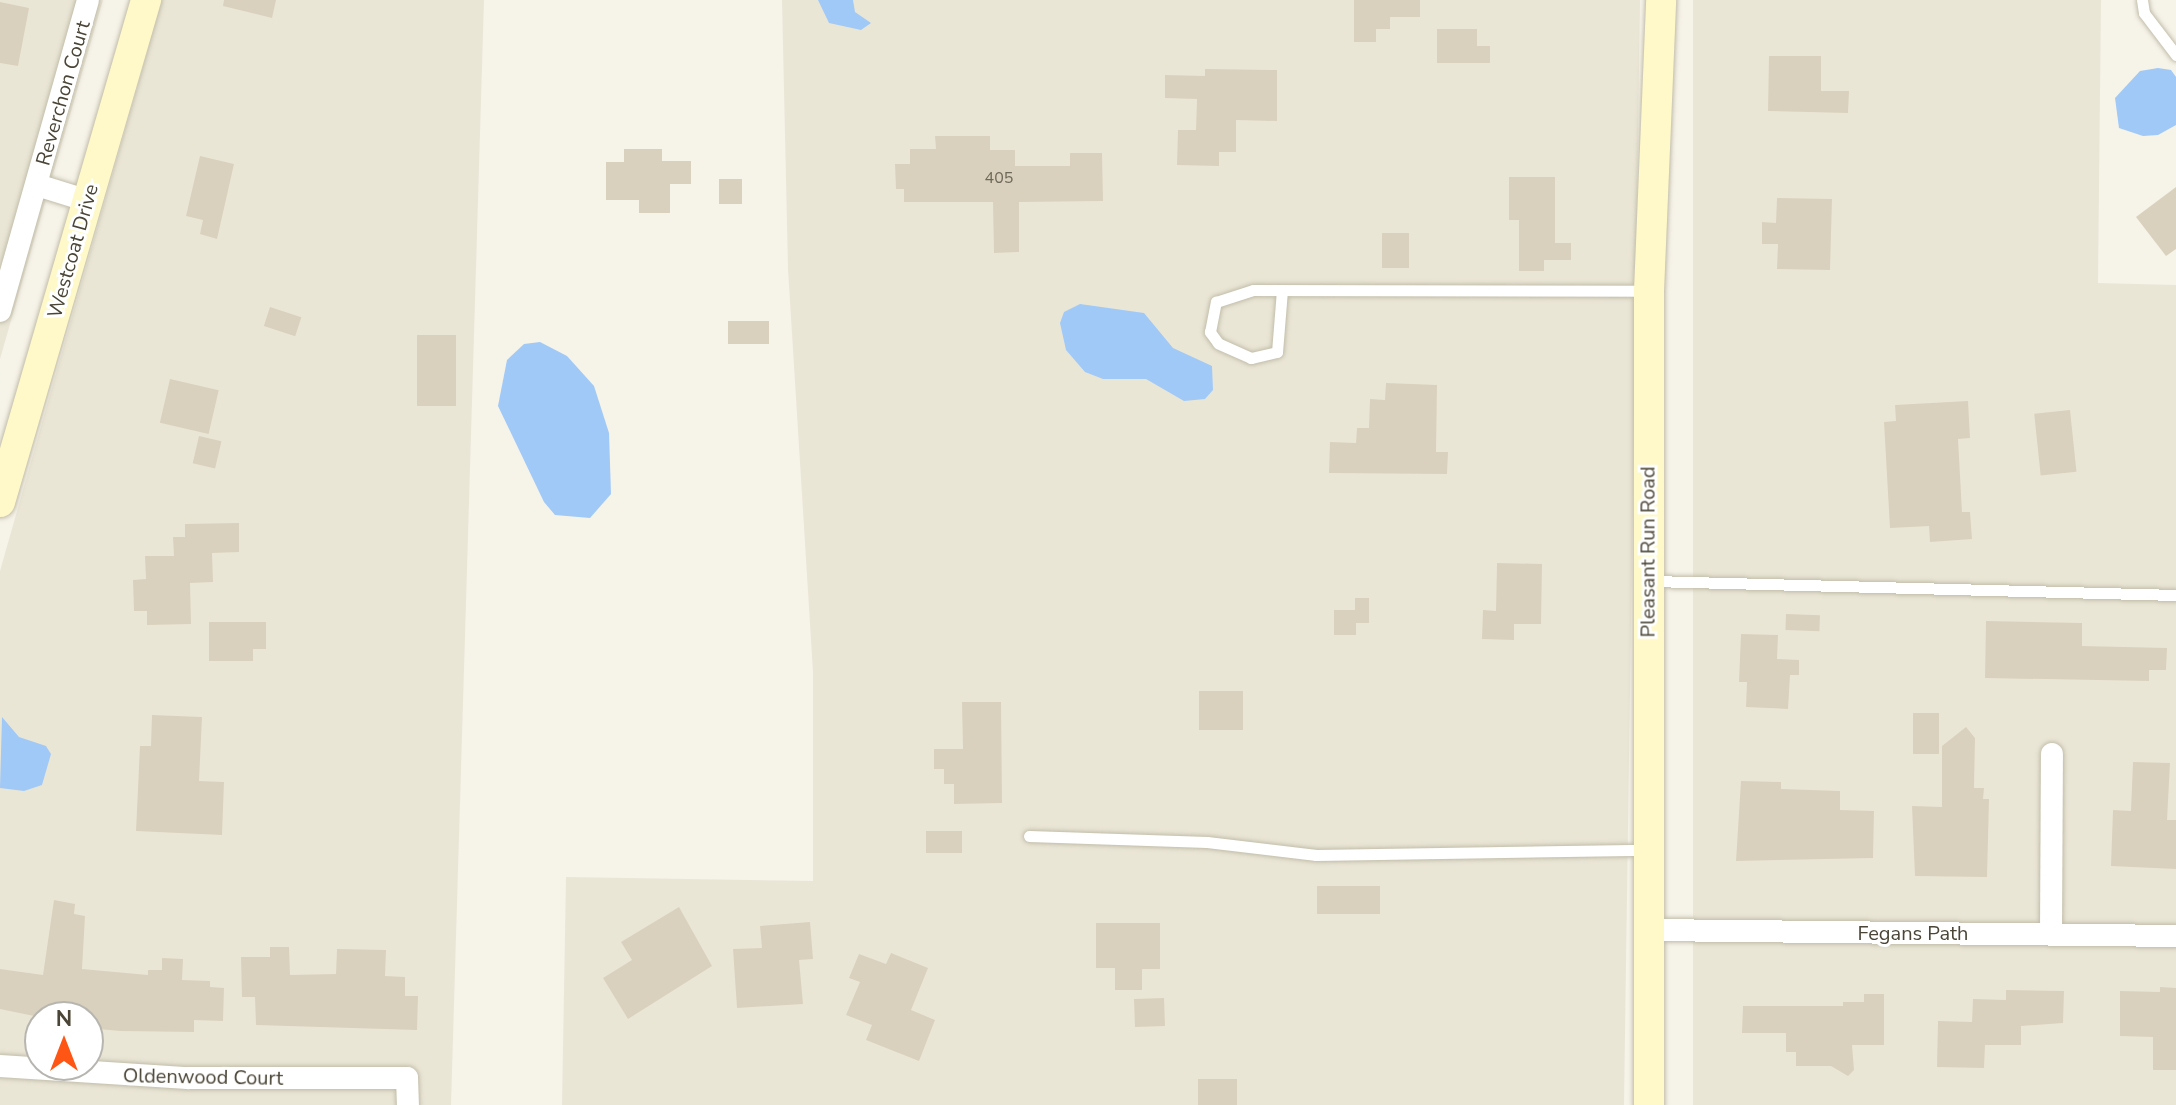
<!DOCTYPE html>
<html>
<head>
<meta charset="utf-8">
<style>
  body { margin:0 }
  #map { position:relative; width:2176px; height:1105px; overflow:hidden; background:#f6f3e9; font-family:"Nunito Sans",sans-serif }
  div>[style] { position:absolute }
  .residential>* { inset:0; background:#eae6d6 }
  .water>* { inset:0; background:#a0c9f7 }
  .building>* { inset:0; background:#d9d1bd; transform-origin:0 0 }
  .roads { filter:drop-shadow(0 0 2px #c2bdaa) drop-shadow(0 0 2px #c2bdaa) }
  .lane>* { height:11px; margin:-5.5px; padding:0 5.5px; transform-origin:5.5px; border-radius:5.5px; background:#fff }
  .street>* { height:22px; margin:-11px; padding:0 11px; transform-origin:11px; border-radius:11px; background:#fff }
  .secondary>* { height:30px; margin:-15px; padding:0 15px; transform-origin:15px; border-radius:15px; background:#fff9c9 }
  span { translate:-50% -50%; white-space:nowrap; text-align:center; line-height:1.15; -webkit-text-stroke:6px #fff; paint-order:stroke }
  .number-label { font-size:16px; color:#6e6858 }
  .number-label span { -webkit-text-stroke-width:0 }
  .street-label { font-size:20px; color:#4a4536 }
  .north { position:absolute; left:24px; top:1001px; width:80px; height:80px; box-sizing:border-box; background:#fff; border:2px solid #b7b5af; border-radius:50%; rotate:0deg; font-size:22px; font-weight:700; line-height:32px; text-align:center; color:#4a4536 }
  .north::after { content:''; display:block; margin:auto; width:28px; height:36px; background:#ff5616; clip-path:polygon(50% 0,100% 100%,50% 72%,0 100%) }
</style>
</head>
<body>
<div id="map">
  <div class="residential">
    <i style="clip-path:polygon(0 0,103px 0,0 359px)"></i>
    <i style="clip-path:polygon(evenodd,162px 0,484px 0,451px 1105px,0 1105px,0 571px,162px 0,40px 1017px,88px 1017px,88px 1065px,40px 1065px,40px 1017px)"></i>
    <i style="clip-path:polygon(782px 0,1640px 0,1624px 1105px,562px 1105px,566px 877px,813px 881px,813px 672px,788px 269px)"></i>
    <i style="clip-path:polygon(1693px 0,2101px 0,2098px 283px,2176px 285px,2176px 1105px,1693px 1105px)"></i>
  </div>
  <div class="water">
    <i style="clip-path:polygon(818px 0,853px 0,855px 12px,871px 23px,861px 30px,829px 23px)"></i>
    <i style="clip-path:polygon(2158px 68px,2171px 70px,2176px 77px,2176px 125px,2158px 135px,2143px 136px,2119px 128px,2115px 98px,2140px 71px)"></i>
    <i style="clip-path:polygon(1080px 304px,1144px 313px,1173px 348px,1212px 366px,1213px 390px,1205px 399px,1184px 401px,1146px 379px,1103px 379px,1085px 372px,1066px 350px,1060px 323px,1064px 312px)"></i>
    <i style="clip-path:polygon(540px 342px,567px 356px,594px 386px,609px 433px,611px 494px,590px 518px,555px 515px,544px 502px,498px 406px,507px 360px,524px 344px)"></i>
    <i style="clip-path:polygon(2px 717px,19px 737px,46px 746px,51px 754px,42px 785px,24px 791px,0 788px)"></i>
  </div>
  <div class="building">
    <i style="clip-path:polygon(224px 0,276px 0,272px 18px,223px 6px)"></i>
    <i style="clip-path:polygon(1354px 0,1420px 0,1420px 17px,1390px 17px,1390px 29px,1376px 29px,1376px 42px,1354px 42px)"></i>
    <i style="clip-path:polygon(0 2px,29px 8px,18px 66px,0 63px)"></i>
    <i style="clip-path:polygon(1437px 29px,1477px 29px,1477px 46px,1490px 46px,1490px 63px,1437px 63px)"></i>
    <i style="clip-path:polygon(1769px 56px,1821px 56px,1821px 91px,1849px 91px,1848px 113px,1768px 111px)"></i>
    <i style="clip-path:polygon(1205px 69px,1277px 70px,1277px 121px,1236px 120px,1236px 152px,1219px 152px,1219px 166px,1177px 165px,1178px 130px,1196px 130px,1197px 99px,1165px 98px,1165px 75px,1205px 76px)"></i>
    <i style="clip-path:polygon(935px 136px,990px 136px,990px 150px,1015px 150px,1015px 166px,1070px 166px,1070px 153px,1102px 153px,1103px 201px,1019px 202px,1019px 252px,994px 253px,993px 202px,904px 202px,904px 189px,896px 189px,895px 164px,910px 164px,910px 149px,936px 149px)"></i>
    <i style="clip-path:polygon(624px 149px,662px 149px,662px 161px,691px 161px,691px 184px,670px 184px,670px 213px,639px 213px,639px 200px,606px 200px,606px 162px,624px 162px)"></i>
    <i style="clip-path:polygon(200px 156px,234px 164px,217px 239px,200px 234px,203px 220px,186px 216px)"></i>
    <i style="clip-path:polygon(1509px 177px,1555px 177px,1555px 243px,1571px 243px,1571px 260px,1544px 260px,1544px 271px,1519px 271px,1519px 220px,1509px 220px)"></i>
    <i style="left:719px;top:179px;width:23px;height:25px"></i>
    <i style="clip-path:polygon(2176px 187px,2176px 249px,2166px 256px,2136px 217px)"></i>
    <i style="clip-path:polygon(1777px 198px,1832px 199px,1830px 270px,1777px 269px,1778px 244px,1762px 244px,1762px 222px,1776px 223px)"></i>
    <i style="left:1382px;top:233px;width:27px;height:35px"></i>
    <i style="left:270px;top:307px;width:33px;height:20px;rotate:18deg"></i>
    <i style="left:769px;top:321px;width:23px;height:41px;rotate:90deg"></i>
    <i style="left:417px;top:335px;width:39px;height:71px"></i>
    <i style="left:170px;top:379px;width:50px;height:45px;rotate:13deg"></i>
    <i style="clip-path:polygon(1386px 383px,1437px 385px,1436px 452px,1448px 452px,1447px 474px,1329px 473px,1330px 442px,1356px 443px,1357px 428px,1369px 428px,1370px 399px,1385px 400px)"></i>
    <i style="clip-path:polygon(1968px 401px,1970px 438px,1958px 439px,1962px 512px,1970px 512px,1972px 539px,1930px 542px,1929px 526px,1890px 528px,1884px 422px,1896px 421px,1895px 405px)"></i>
    <i style="left:2070px;top:410px;width:62px;height:36px;rotate:84deg"></i>
    <i style="left:199px;top:436px;width:23px;height:28px;rotate:13deg"></i>
    <i style="clip-path:polygon(239px 523px,239px 552px,212px 553px,213px 582px,190px 583px,191px 624px,147px 625px,147px 611px,134px 611px,133px 580px,146px 579px,145px 556px,174px 556px,173px 537px,185px 537px,185px 524px)"></i>
    <i style="clip-path:polygon(1497px 563px,1542px 564px,1541px 624px,1514px 624px,1514px 640px,1482px 639px,1483px 610px,1496px 611px)"></i>
    <i style="clip-path:polygon(1355px 598px,1369px 598px,1369px 623px,1356px 623px,1356px 635px,1334px 635px,1334px 610px,1355px 610px)"></i>
    <i style="left:1786px;top:614px;width:34px;height:16px;rotate:2deg"></i>
    <i style="clip-path:polygon(1986px 621px,2082px 623px,2082px 646px,2167px 648px,2166px 670px,2149px 670px,2149px 681px,1985px 678px)"></i>
    <i style="clip-path:polygon(209px 622px,266px 622px,266px 649px,253px 649px,253px 661px,209px 661px)"></i>
    <i style="clip-path:polygon(1741px 634px,1778px 635px,1777px 659px,1799px 660px,1799px 675px,1790px 675px,1788px 709px,1746px 707px,1747px 682px,1739px 682px)"></i>
    <i style="left:1199px;top:691px;width:44px;height:39px"></i>
    <i style="clip-path:polygon(962px 702px,1001px 702px,1002px 803px,954px 804px,954px 784px,944px 784px,944px 769px,934px 769px,934px 749px,963px 749px)"></i>
    <i style="left:1913px;top:713px;width:26px;height:41px"></i>
    <i style="clip-path:polygon(152px 715px,202px 717px,199px 781px,224px 782px,222px 835px,136px 831px,140px 746px,151px 746px)"></i>
    <i style="clip-path:polygon(1966px 727px,1975px 738px,1974px 788px,1984px 788px,1983px 799px,1989px 799px,1987px 877px,1915px 876px,1912px 806px,1942px 807px,1942px 746px)"></i>
    <i style="clip-path:polygon(2133px 762px,2170px 763px,2167px 820px,2176px 820px,2176px 869px,2111px 866px,2113px 810px,2131px 811px)"></i>
    <i style="clip-path:polygon(1741px 781px,1781px 782px,1781px 789px,1840px 791px,1840px 810px,1874px 811px,1873px 858px,1736px 861px)"></i>
    <i style="left:926px;top:831px;width:36px;height:22px"></i>
    <i style="left:1317px;top:886px;width:63px;height:28px"></i>
    <i style="clip-path:polygon(54px 900px,75px 904px,74px 914px,85px 916px,82px 969px,148px 975px,148px 970px,162px 970px,162px 958px,183px 959px,182px 980px,210px 981px,210px 987px,224px 988px,223px 1021px,194px 1020px,194px 1032px,120px 1031px,88px 1028px,88px 1017px,39px 1017px,0 1009px,0 969px,43px 975px)"></i>
    <i style="clip-path:polygon(679px 907px,712px 966px,628px 1019px,603px 978px,632px 960px,621px 942px)"></i>
    <i style="clip-path:polygon(810px 922px,813px 959px,799px 960px,803px 1004px,737px 1008px,733px 949px,762px 948px,760px 926px)"></i>
    <i style="clip-path:polygon(1096px 923px,1160px 923px,1160px 969px,1142px 969px,1142px 990px,1115px 990px,1115px 968px,1096px 968px)"></i>
    <i style="clip-path:polygon(270px 947px,289px 947px,290px 975px,336px 974px,337px 949px,386px 950px,385px 976px,405px 977px,405px 996px,418px 996px,417px 1030px,256px 1025px,255px 997px,242px 997px,241px 957px,270px 957px)"></i>
    <i style="clip-path:polygon(891px 953px,928px 968px,911px 1010px,935px 1020px,919px 1061px,866px 1040px,872px 1025px,846px 1015px,860px 982px,849px 978px,859px 954px,886px 964px)"></i>
    <i style="clip-path:polygon(2160px 987px,2176px 988px,2176px 1070px,2153px 1070px,2153px 1037px,2120px 1036px,2120px 991px,2160px 992px)"></i>
    <i style="clip-path:polygon(2006px 990px,2064px 991px,2063px 1023px,2021px 1026px,2021px 1045px,1985px 1045px,1984px 1068px,1937px 1067px,1938px 1021px,1972px 1022px,1973px 999px,2006px 1000px)"></i>
    <i style="clip-path:polygon(1864px 994px,1884px 994px,1884px 1045px,1852px 1045px,1854px 1070px,1848px 1076px,1831px 1066px,1796px 1066px,1796px 1052px,1786px 1052px,1786px 1033px,1742px 1033px,1743px 1006px,1843px 1006px,1843px 1002px,1864px 1002px)"></i>
    <i style="left:1164px;top:998px;width:28px;height:30px;rotate:88deg"></i>
    <i style="left:1198px;top:1079px;width:39px;height:26px"></i>
  </div>
  <div class="roads">
    <div class="lane">
      <i style="left:2142px;top:0;width:13px;rotate:81deg"></i>
      <i style="left:2144px;top:13px;width:53px;rotate:52.7deg"></i>
      <i style="left:1282px;top:290px;width:62px;rotate:94.6deg"></i>
      <i style="left:1277px;top:352px;width:27px;rotate:167deg"></i>
      <i style="left:1251px;top:358px;width:36px;rotate:-156deg"></i>
      <i style="left:1218px;top:343px;width:14px;rotate:-126deg"></i>
      <i style="left:1210px;top:332px;width:31px;rotate:-79deg"></i>
      <i style="left:1216px;top:302px;width:39px;rotate:-18deg"></i>
      <i style="left:1253px;top:290px;width:393px;rotate:0.1deg"></i>
      <i style="left:1652px;top:581px;width:524px;rotate:1.53deg"></i>
      <i style="left:1029px;top:836px;width:178px;rotate:1.9deg"></i>
      <i style="left:1207px;top:842px;width:110px;rotate:6.8deg"></i>
      <i style="left:1316px;top:855px;width:332px;rotate:-0.9deg"></i>
    </div>
    <div class="street">
      <i style="left:37px;top:185px;width:53px;rotate:17.4deg"></i>
      <i style="left:0;top:311px;width:323px;rotate:-74.2deg"></i>
      <i style="left:1650px;top:930px;width:526px;rotate:0.65deg"></i>
      <i style="left:2051px;top:934px;width:180px;rotate:-89.7deg"></i>
      <i style="left:0;top:1066px;width:188px;rotate:3.7deg"></i>
      <i style="left:188px;top:1078px;width:219px"></i>
      <i style="left:407px;top:1078px;width:27px;rotate:88deg"></i>
    </div>
    <div class="secondary">
      <i style="left:0;top:502px;width:523px;rotate:-73.78deg"></i>
      <i style="left:1649px;top:1105px;width:814px;rotate:-90deg"></i>
      <i style="left:1649px;top:291px;width:291px;rotate:-87.6deg"></i>
    </div>
  </div>
  <div class="number-label">
    <span style="left:999px;top:178px">405</span>
  </div>
  <div class="street-label">
    <span style="left:63px;top:93px;rotate:-74deg">Reverchon Court</span>
    <span style="left:73px;top:251px;rotate:-74deg">Westcoat Drive</span>
    <span style="left:1648px;top:552px;rotate:-90deg">Pleasant Run Road</span>
    <span style="left:1913px;top:933px">Fegans Path</span>
    <span style="left:203px;top:1077px;rotate:1deg">Oldenwood Court</span>
  </div>
  <div class="north">N</div>
</div>
</body>
</html>
